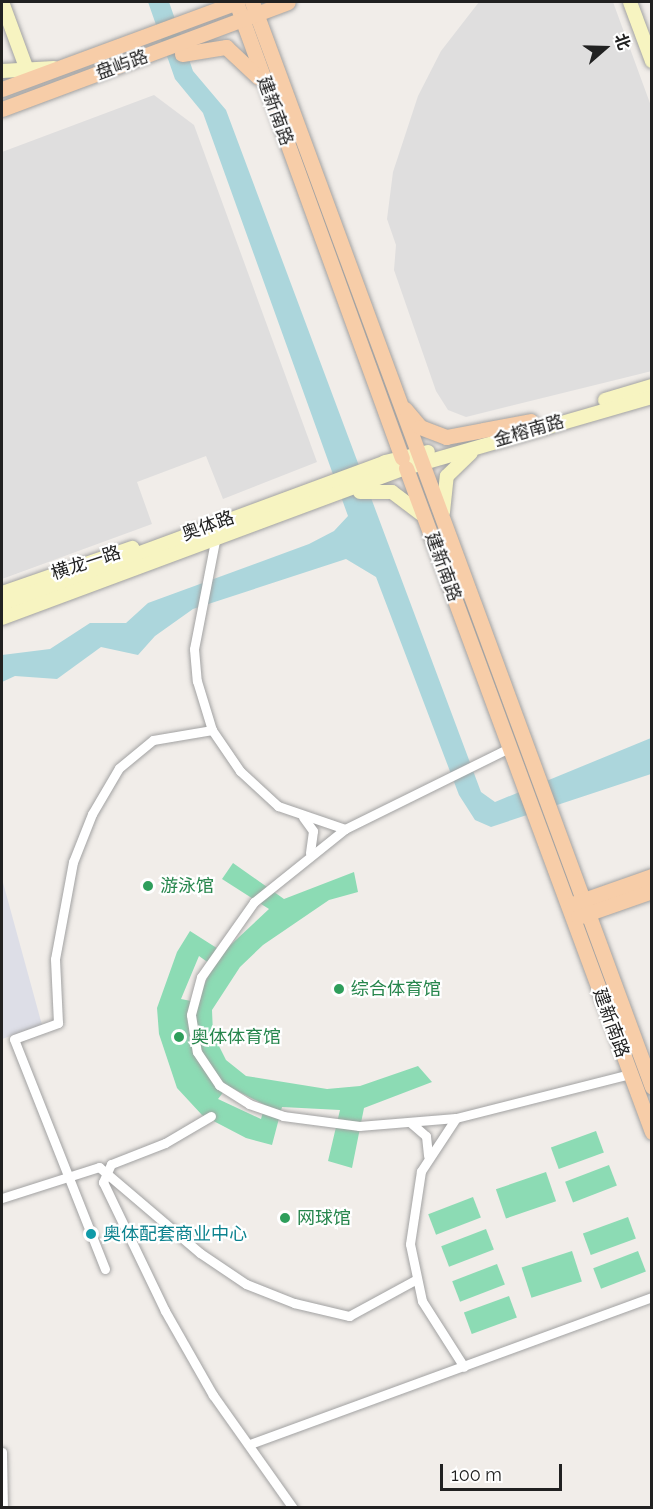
<!DOCTYPE html>
<html>
<head>
<meta charset="utf-8">
<style>
  body { margin:0 }
  #map { position:relative; width:653px; height:1509px; overflow:hidden; background:#f1ede9; font-family:Raleway,"Noto Sans SC",sans-serif }
  div>[style] { position:absolute }
  .residential>* { inset:0; background:#dfdede }
  .pitch>* { inset:0; background:#8cdbb4; transform-origin:0 0 }
  .plaza>* { inset:0; background:#dddee7 }
  .water>* { inset:0; background:#acd6dc }
  .roads { filter:drop-shadow(0 0 2px #a2a2a2) drop-shadow(0 0 2px #a2a2a2) }
  .street>* { height:9px; margin:-4.5px; padding:0 4.5px; transform-origin:4.5px; border-radius:4.5px; background:#fff }
  .secondary>* { height:14px; margin:-7px; padding:0 7px; transform-origin:7px; border-radius:7px; background:#f7f4c1 }
  .primary>* { height:15px; margin:-7.5px; padding:0 7.5px; transform-origin:7.5px; border-radius:7.5px; background:#f7cda8 }
  .dots>* { width:16px; height:16px; translate:-50% -50%; box-sizing:border-box; border:3px solid #fff; border-radius:50% }
  span { translate:-50% -50%; white-space:nowrap; text-align:center; line-height:1.15; -webkit-text-stroke:4.5px #fff; paint-order:stroke }
  .street-label { font-size:18px; color:#212121 }
  .leisure-label { font-size:18px; color:#27864d }
  .left { translate:0 -50%; text-align:left }
  .culture-label { font-size:18px; color:#0d838f }
  .frame { position:absolute; inset:0; border:3px solid #212121; pointer-events:none }
  .north { position:absolute; left:575px; top:18px; width:60px; height:60px; -webkit-text-stroke:4px #fff; paint-order:stroke; rotate:70deg; font-size:16px; font-weight:700; line-height:24px; text-align:center; color:#212121 }
  .north::after { content:''; display:block; margin:auto; width:21px; height:27px; background:#212121; clip-path:polygon(50% 0,100% 100%,50% 72%,0 100%) }
  .scale { position:absolute; left:440px; top:1464px; width:122px; height:27px; box-sizing:border-box; border:3px solid #212121; border-top:0; padding-left:8px; font-size:18px; line-height:21px; white-space:nowrap; color:#212121; -webkit-text-stroke:4px #fff; paint-order:stroke }
</style>
</head>
<body>
<div id="map">
  <div class="residential">
    <i style="clip-path:polygon(479px 2px,613px 2px,651px 106px,652px 371px,466px 417px,448px 410px,436px 391px,394px 270px,396px 245px,387px 219px,393px 172px,418px 96px,441px 51px)"></i>
    <i style="clip-path:polygon(154px 95px,194px 125px,317px 462px,223px 499px,206px 456px,137px 482px,152px 524px,2px 579px,2px 152px)"></i>
  </div>
  <div class="pitch">
    <i style="clip-path:polygon(evenodd,233px 863px,284px 899px,354px 872px,358px 892px,329px 900px,263px 945px,240px 967px,212px 1010px,213px 1034px,226px 1060px,246px 1076px,327px 1089px,360px 1086px,418px 1066px,432px 1082px,364px 1108px,352px 1168px,328px 1161px,340px 1110px,282px 1107px,272px 1145px,246px 1138px,202px 1115px,177px 1088px,159px 1034px,157px 1008px,177px 952px,190px 931px,223px 952px,269px 909px,222px 879px,233px 863px,199px 956px,213px 966px,196px 1002px,181px 999px,199px 956px,233px 863px,228px 1086px,265px 1105px,261px 1119px,218px 1099px,228px 1086px)"></i>
    <i style="left:596px;top:1131px;width:23px;height:48px;rotate:70deg"></i>
    <i style="left:609px;top:1165px;width:22px;height:47px;rotate:69deg"></i>
    <i style="left:546px;top:1172px;width:31px;height:53px;rotate:71deg"></i>
    <i style="left:473px;top:1197px;width:22px;height:48px;rotate:69deg"></i>
    <i style="left:628px;top:1217px;width:23px;height:48px;rotate:70deg"></i>
    <i style="left:486px;top:1229px;width:22px;height:48px;rotate:69deg"></i>
    <i style="left:572px;top:1251px;width:32px;height:53px;rotate:72deg"></i>
    <i style="left:638px;top:1251px;width:22px;height:48px;rotate:69deg"></i>
    <i style="left:497px;top:1264px;width:22px;height:48px;rotate:69deg"></i>
    <i style="left:509px;top:1296px;width:23px;height:48px;rotate:70deg"></i>
  </div>
  <div class="plaza">
    <i style="clip-path:polygon(2px 879px,42px 1025px,2px 1039px)"></i>
  </div>
  <div class="water">
    <i style="clip-path:polygon(148px 2px,169px 2px,193px 71px,226px 110px,481px 792px,495px 802px,651px 738px,651px 774px,491px 827px,475px 820px,459px 795px,376px 577px,346px 559px,193px 609px,155px 636px,138px 655px,101px 647px,57px 679px,15px 676px,2px 682px,2px 655px,50px 649px,90px 623px,126px 623px,148px 603px,309px 544px,334px 531px,348px 516px,203px 113px,175px 79px)"></i>
  </div>
  <div class="roads">
    <div class="street">
      <i style="left:215px;top:541px;width:110px;rotate:101deg"></i>
      <i style="left:194px;top:649px;width:32px;rotate:85deg"></i>
      <i style="left:197px;top:681px;width:51px;rotate:73deg"></i>
      <i style="left:212px;top:730px;width:50px;rotate:55.7deg"></i>
      <i style="left:240px;top:771px;width:52px;rotate:42.6deg"></i>
      <i style="left:278px;top:806px;width:71px;rotate:18.9deg"></i>
      <i style="left:509px;top:748px;width:183px;rotate:153.7deg"></i>
      <i style="left:345px;top:829px;width:117px;rotate:141.3deg"></i>
      <i style="left:254px;top:902px;width:92px;rotate:125.2deg"></i>
      <i style="left:201px;top:977px;width:39px;rotate:105deg"></i>
      <i style="left:191px;top:1015px;width:37px;rotate:81deg"></i>
      <i style="left:197px;top:1052px;width:40px;rotate:56deg"></i>
      <i style="left:219px;top:1085px;width:36px;rotate:32deg"></i>
      <i style="left:249px;top:1104px;width:36px;rotate:19deg"></i>
      <i style="left:283px;top:1116px;width:77px;rotate:7.5deg"></i>
      <i style="left:359px;top:1126px;width:97px;rotate:-4.7deg"></i>
      <i style="left:456px;top:1118px;width:179px;rotate:-14.2deg"></i>
      <i style="left:303px;top:817px;width:17px;rotate:54deg"></i>
      <i style="left:313px;top:831px;width:22px;rotate:98deg"></i>
      <i style="left:211px;top:1116px;width:53px;rotate:149.6deg"></i>
      <i style="left:165px;top:1143px;width:58px;rotate:158.7deg"></i>
      <i style="left:111px;top:1164px;width:20px;rotate:114deg"></i>
      <i style="left:103px;top:1182px;width:143px;rotate:64.3deg"></i>
      <i style="left:165px;top:1311px;width:97px;rotate:60.3deg"></i>
      <i style="left:213px;top:1395px;width:138px;rotate:54.7deg"></i>
      <i style="left:456px;top:1118px;width:64px;rotate:123.4deg"></i>
      <i style="left:421px;top:1171px;width:74px;rotate:98.6deg"></i>
      <i style="left:410px;top:1244px;width:58px;rotate:78.1deg"></i>
      <i style="left:422px;top:1301px;width:78px;rotate:57.5deg"></i>
      <i style="left:411px;top:1123px;width:20px;rotate:41deg"></i>
      <i style="left:426px;top:1136px;width:20px;rotate:84deg"></i>
      <i style="left:2px;top:1198px;width:102px;rotate:-17.7deg"></i>
      <i style="left:99px;top:1167px;width:133px;rotate:40.4deg"></i>
      <i style="left:200px;top:1253px;width:55px;rotate:34deg"></i>
      <i style="left:246px;top:1284px;width:52px;rotate:21.6deg"></i>
      <i style="left:294px;top:1303px;width:57px;rotate:13.3deg"></i>
      <i style="left:349px;top:1316px;width:75px;rotate:-28.6deg"></i>
      <i style="left:105px;top:1269px;width:247px;rotate:-111.6deg"></i>
      <i style="left:14px;top:1039px;width:47px;rotate:-20deg"></i>
      <i style="left:58px;top:1023px;width:64px;rotate:-92.7deg"></i>
      <i style="left:55px;top:959px;width:99px;rotate:-79.5deg"></i>
      <i style="left:73px;top:862px;width:52px;rotate:-68.4deg"></i>
      <i style="left:92px;top:814px;width:53px;rotate:-59.6deg"></i>
      <i style="left:119px;top:768px;width:44px;rotate:-39.5deg"></i>
      <i style="left:153px;top:740px;width:60px;rotate:-9.6deg"></i>
      <i style="left:250px;top:1444px;width:428px;rotate:-20.1deg"></i>
      <i style="left:2px;top:1452px;width:56px;rotate:89deg"></i>
    </div>
    <div class="secondary">
      <i style="left:2px;top:2px;width:81px;rotate:69.8deg"></i>
      <i style="left:630px;top:2px;width:63px;rotate:69.6deg"></i>
      <i style="left:2px;top:71px;width:52px;rotate:-3.3deg"></i>
      <i style="left:605px;top:400px;width:49px;rotate:-16.6deg"></i>
      <i style="left:360px;top:492px;width:32px"></i>
      <i style="left:392px;top:492px;width:36px;rotate:37deg"></i>
      <i style="left:443px;top:512px;width:36px;rotate:-84deg"></i>
      <i style="left:447px;top:476px;width:33px;rotate:-44deg"></i>
      <i style="left:2px;top:593px;width:138px;rotate:-19.1deg"></i>
      <i style="left:2px;top:604px;width:408px;rotate:-20.3deg"></i>
      <i style="left:385px;top:462px;width:44px;rotate:-13.1deg"></i>
      <i style="left:2px;top:618px;width:431px;rotate:-20.4deg"></i>
      <i style="left:406px;top:468px;width:256px;rotate:-16.1deg"></i>
    </div>
    <div class="primary">
      <i style="left:236px;top:2px;width:485px;rotate:70deg"></i>
      <i style="left:252px;top:2px;width:1156px;rotate:69.76deg"></i>
      <i style="left:182px;top:54px;width:45px;rotate:-9deg"></i>
      <i style="left:226px;top:47px;width:44px;rotate:43.2deg"></i>
      <i style="left:2px;top:89px;width:251px;rotate:-20.3deg"></i>
      <i style="left:2px;top:109px;width:305px;rotate:-20.5deg"></i>
      <i style="left:405px;top:409px;width:23px;rotate:50deg"></i>
      <i style="left:420px;top:427px;width:28px;rotate:21deg"></i>
      <i style="left:446px;top:437px;width:86px;rotate:-10.7deg"></i>
      <i style="left:406px;top:468px;width:708px;rotate:69.67deg"></i>
      <i style="left:572px;top:904px;width:85px;rotate:-19.3deg"></i>
      <i style="left:578px;top:917px;width:78px;rotate:-19.4deg"></i>
    </div>
  </div>
  <div class="dots">
    <i style="left:148px;top:886px;background:#2e9e5b"></i>
    <i style="left:339px;top:989px;background:#2e9e5b"></i>
    <i style="left:179px;top:1037px;background:#2e9e5b"></i>
    <i style="left:285px;top:1218px;background:#2e9e5b"></i>
    <i style="left:91px;top:1234px;background:#0f9aa8"></i>
  </div>
  <div class="street-label">
    <span style="left:122px;top:65px;rotate:-20deg">盘屿路</span>
    <span style="left:275px;top:111px;rotate:70deg">建新南路</span>
    <span style="left:529px;top:431px;rotate:-16deg">金榕南路</span>
    <span style="left:208px;top:526px;rotate:-20deg">奥体路</span>
    <span style="left:86px;top:563px;rotate:-18deg">横龙一路</span>
    <span style="left:443px;top:567px;rotate:70deg">建新南路</span>
    <span style="left:611px;top:1023px;rotate:70deg">建新南路</span>
  </div>
  <div class="leisure-label">
    <span class="left" style="left:160px;top:886px">游泳馆</span>
    <span class="left" style="left:351px;top:989px">综合体育馆</span>
    <span class="left" style="left:191px;top:1037px">奥体体育馆</span>
    <span class="left" style="left:297px;top:1218px">网球馆</span>
  </div>
  <div class="culture-label">
    <span class="left" style="left:103px;top:1234px">奥体配套商业中心</span>
  </div>
  <div class="frame"></div>
  <div class="north">北</div>
  <div class="scale">100 m</div>
</div>
</body>
</html>
